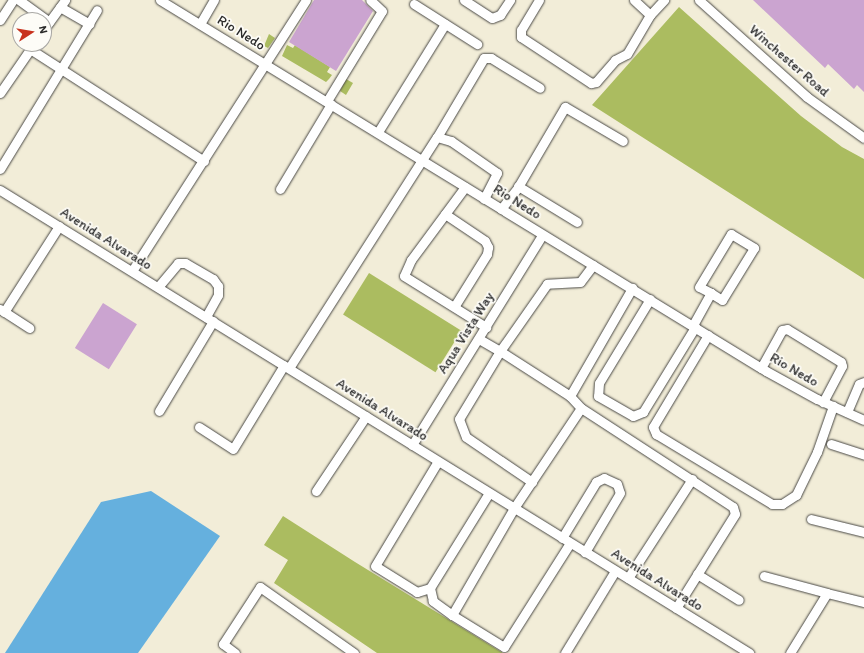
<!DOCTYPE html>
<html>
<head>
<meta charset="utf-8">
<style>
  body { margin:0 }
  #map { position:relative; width:864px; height:653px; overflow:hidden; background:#f2edd8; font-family:Itim,sans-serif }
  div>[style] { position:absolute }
  .green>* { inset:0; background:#abbc60; transform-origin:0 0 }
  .water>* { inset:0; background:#65b0de }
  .building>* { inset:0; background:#cba4d0; transform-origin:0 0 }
  .roads { filter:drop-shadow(0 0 1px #494845) drop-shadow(0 0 1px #494845) }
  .minor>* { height:9px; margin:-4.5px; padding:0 4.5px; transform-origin:4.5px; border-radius:4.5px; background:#fff }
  span { translate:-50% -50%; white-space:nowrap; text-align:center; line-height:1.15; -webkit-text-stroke:3.5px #fdfcf7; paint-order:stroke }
  .street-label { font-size:14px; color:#2b2b2b }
  .north { position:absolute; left:12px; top:12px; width:40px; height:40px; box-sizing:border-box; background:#fdfcf7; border:1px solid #a9a8a5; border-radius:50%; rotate:78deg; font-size:11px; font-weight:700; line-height:16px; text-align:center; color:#2b2b2b }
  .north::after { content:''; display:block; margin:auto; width:14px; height:18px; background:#c8321e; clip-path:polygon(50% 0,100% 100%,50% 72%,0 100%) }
</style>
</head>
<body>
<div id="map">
  <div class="green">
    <i style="clip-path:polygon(679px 7px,801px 116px,842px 147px,864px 159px,864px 279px,592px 105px)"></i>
    <i style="clip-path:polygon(269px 34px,275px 38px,268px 48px,264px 46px)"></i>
    <i style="clip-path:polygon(287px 45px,293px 48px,295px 45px,330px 67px,327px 72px,332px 75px,329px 79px,326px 82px,282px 56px)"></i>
    <i style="clip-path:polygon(346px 79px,353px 83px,346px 95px,340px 91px)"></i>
    <i style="left:369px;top:273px;width:109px;height:49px;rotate:32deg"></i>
    <i style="clip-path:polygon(283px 516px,355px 562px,503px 653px,377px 653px,274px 583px,288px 560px,264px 545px)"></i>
  </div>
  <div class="water">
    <i style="clip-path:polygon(151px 491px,220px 536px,138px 653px,5px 653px,101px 502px)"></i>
  </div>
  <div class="building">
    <i style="clip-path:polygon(314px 0,362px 0,373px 11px,336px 71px,289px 42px)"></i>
    <i style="clip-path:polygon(753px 0,864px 0,864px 92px,857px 85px,854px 89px,828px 64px,825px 68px)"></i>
    <i style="left:103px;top:303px;width:40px;height:53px;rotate:32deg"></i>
  </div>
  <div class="roads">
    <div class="minor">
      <i style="left:19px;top:0;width:37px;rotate:36deg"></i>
      <i style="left:160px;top:0;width:711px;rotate:31.48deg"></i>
      <i style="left:766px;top:371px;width:58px;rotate:28.8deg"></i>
      <i style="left:817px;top:399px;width:51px;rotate:24.1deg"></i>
      <i style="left:464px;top:0;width:33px;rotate:33deg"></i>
      <i style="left:492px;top:18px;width:9px;rotate:-21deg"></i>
      <i style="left:500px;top:15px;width:18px;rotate:-56deg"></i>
      <i style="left:539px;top:0;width:35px;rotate:121deg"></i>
      <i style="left:521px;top:30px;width:7px;rotate:90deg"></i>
      <i style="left:521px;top:37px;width:84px;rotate:33.3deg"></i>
      <i style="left:591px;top:83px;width:5px;rotate:-11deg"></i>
      <i style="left:596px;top:82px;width:29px;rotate:-49deg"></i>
      <i style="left:615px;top:60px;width:13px;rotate:-27deg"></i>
      <i style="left:627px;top:54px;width:45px;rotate:-59.5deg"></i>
      <i style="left:634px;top:0;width:22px;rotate:43deg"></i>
      <i style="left:650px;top:15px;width:21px;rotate:-47deg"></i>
      <i style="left:699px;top:0;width:145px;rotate:41.9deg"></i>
      <i style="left:807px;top:97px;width:70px;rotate:35.7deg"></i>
      <i style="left:414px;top:4px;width:75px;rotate:32.4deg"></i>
      <i style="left:60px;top:7px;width:34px;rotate:30deg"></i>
      <i style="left:0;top:20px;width:24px;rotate:-57deg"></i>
      <i style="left:200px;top:24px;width:28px;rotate:-60deg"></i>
      <i style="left:44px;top:29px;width:36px;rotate:-54deg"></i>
      <i style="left:30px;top:49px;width:207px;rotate:32.8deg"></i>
      <i style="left:0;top:93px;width:58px;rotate:-55.5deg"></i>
      <i style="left:327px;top:101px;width:105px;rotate:-58.6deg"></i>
      <i style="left:382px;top:11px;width:16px;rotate:-137deg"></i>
      <i style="left:378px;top:132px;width:127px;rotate:-58.2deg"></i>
      <i style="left:437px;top:137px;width:92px;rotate:-59.3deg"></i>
      <i style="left:484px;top:58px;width:7px"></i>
      <i style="left:491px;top:58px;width:57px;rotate:31.5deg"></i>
      <i style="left:0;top:169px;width:186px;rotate:-58.6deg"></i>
      <i style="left:518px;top:186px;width:69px;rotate:31.4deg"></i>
      <i style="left:465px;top:187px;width:91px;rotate:126.5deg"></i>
      <i style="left:411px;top:260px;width:17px;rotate:114deg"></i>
      <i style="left:404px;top:276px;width:97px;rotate:31.9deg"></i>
      <i style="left:280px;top:189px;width:99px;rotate:-59deg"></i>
      <i style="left:0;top:190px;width:881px;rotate:31.72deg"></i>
      <i style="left:501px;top:209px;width:28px;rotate:-52deg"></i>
      <i style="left:518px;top:187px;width:93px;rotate:-59.6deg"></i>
      <i style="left:565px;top:107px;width:67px;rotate:30.4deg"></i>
      <i style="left:445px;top:214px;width:48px;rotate:34deg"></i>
      <i style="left:485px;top:241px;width:7px;rotate:63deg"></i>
      <i style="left:488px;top:247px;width:7px;rotate:98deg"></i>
      <i style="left:487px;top:254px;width:62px;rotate:121.9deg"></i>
      <i style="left:593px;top:265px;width:21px;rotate:127deg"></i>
      <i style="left:580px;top:282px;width:33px;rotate:177deg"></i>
      <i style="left:547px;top:284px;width:82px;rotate:125deg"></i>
      <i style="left:500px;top:351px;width:83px;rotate:32.7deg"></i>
      <i style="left:570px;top:396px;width:125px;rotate:-60.1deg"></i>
      <i style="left:132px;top:271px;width:322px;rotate:-57.3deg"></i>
      <i style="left:158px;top:287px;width:31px;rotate:-50deg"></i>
      <i style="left:178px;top:263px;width:7px"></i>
      <i style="left:185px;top:263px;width:32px;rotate:30deg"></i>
      <i style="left:213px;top:279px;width:9px;rotate:54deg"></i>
      <i style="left:218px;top:286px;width:9px;rotate:90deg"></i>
      <i style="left:218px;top:295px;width:25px;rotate:119deg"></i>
      <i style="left:650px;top:299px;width:98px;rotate:121.3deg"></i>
      <i style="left:599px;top:383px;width:13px;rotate:94deg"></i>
      <i style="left:598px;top:396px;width:40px;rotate:29.7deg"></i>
      <i style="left:633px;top:416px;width:11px;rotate:-22deg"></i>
      <i style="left:643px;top:412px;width:100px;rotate:-58.5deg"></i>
      <i style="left:0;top:309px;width:35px;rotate:33deg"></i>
      <i style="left:4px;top:312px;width:102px;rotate:-57.4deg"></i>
      <i style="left:693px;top:325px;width:37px;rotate:-61deg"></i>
      <i style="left:711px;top:293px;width:13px;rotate:-153deg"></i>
      <i style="left:699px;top:287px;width:62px;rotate:-58.9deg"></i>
      <i style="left:731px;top:234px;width:27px;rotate:31deg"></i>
      <i style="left:754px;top:248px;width:61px;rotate:121.6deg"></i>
      <i style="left:722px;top:300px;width:13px;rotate:-148deg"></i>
      <i style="left:708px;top:335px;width:107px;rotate:120.9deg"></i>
      <i style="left:653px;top:427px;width:8px;rotate:67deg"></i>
      <i style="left:656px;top:434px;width:135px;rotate:31.1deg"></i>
      <i style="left:772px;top:504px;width:10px"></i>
      <i style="left:782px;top:504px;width:17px;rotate:-33deg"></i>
      <i style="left:796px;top:495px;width:48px;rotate:-64deg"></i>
      <i style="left:817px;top:452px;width:49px;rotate:-70.8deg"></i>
      <i style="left:479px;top:339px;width:24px;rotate:30deg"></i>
      <i style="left:500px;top:351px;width:79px;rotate:121.1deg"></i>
      <i style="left:459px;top:419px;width:19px;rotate:69deg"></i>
      <i style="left:466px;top:437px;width:80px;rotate:34.3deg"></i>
      <i style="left:289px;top:368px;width:274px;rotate:-57.4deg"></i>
      <i style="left:437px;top:137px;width:15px;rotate:16deg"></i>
      <i style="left:451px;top:141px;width:56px;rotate:34.8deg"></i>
      <i style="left:497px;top:173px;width:29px;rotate:117deg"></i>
      <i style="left:761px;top:368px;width:43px;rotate:-61.1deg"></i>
      <i style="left:782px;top:330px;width:5px;rotate:-11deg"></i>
      <i style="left:787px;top:329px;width:63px;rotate:31.4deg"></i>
      <i style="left:841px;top:362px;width:4px;rotate:76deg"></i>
      <i style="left:842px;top:366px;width:41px;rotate:117.8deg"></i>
      <i style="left:581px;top:408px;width:181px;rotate:33.1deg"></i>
      <i style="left:733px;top:507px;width:7px;rotate:74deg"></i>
      <i style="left:735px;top:514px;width:111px;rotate:122.1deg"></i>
      <i style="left:159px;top:411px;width:105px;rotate:-59deg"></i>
      <i style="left:847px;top:412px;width:30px;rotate:-67deg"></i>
      <i style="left:859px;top:384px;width:5px;rotate:-22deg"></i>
      <i style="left:199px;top:427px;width:40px;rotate:32.9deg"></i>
      <i style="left:233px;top:449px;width:98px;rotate:-58.7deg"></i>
      <i style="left:831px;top:444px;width:35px;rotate:18deg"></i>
      <i style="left:412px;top:445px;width:247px;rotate:-58.2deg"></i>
      <i style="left:316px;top:491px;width:90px;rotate:-56.3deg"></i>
      <i style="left:811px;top:519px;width:55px;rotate:13.8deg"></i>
      <i style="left:562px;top:538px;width:66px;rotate:-58.7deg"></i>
      <i style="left:596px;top:482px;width:9px;rotate:-27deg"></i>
      <i style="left:604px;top:478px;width:14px;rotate:25deg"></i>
      <i style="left:617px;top:484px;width:9px;rotate:72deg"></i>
      <i style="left:620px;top:493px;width:69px;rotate:120.7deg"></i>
      <i style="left:570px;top:543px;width:123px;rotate:122.4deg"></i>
      <i style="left:504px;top:647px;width:61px;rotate:-148.4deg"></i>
      <i style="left:452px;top:615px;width:124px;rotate:-59.9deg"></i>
      <i style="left:514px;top:508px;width:120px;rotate:-56.2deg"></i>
      <i style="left:581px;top:408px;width:16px;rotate:-133deg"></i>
      <i style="left:697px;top:574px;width:49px;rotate:31.8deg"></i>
      <i style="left:764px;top:576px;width:65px;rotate:15.1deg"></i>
      <i style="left:628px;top:578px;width:118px;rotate:-57.1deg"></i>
      <i style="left:430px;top:588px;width:14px;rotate:163deg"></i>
      <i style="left:417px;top:592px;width:49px;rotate:-148.2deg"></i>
      <i style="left:375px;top:566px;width:122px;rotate:-59deg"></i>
      <i style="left:452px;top:615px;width:24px;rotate:-144deg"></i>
      <i style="left:433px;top:601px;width:13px;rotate:-103deg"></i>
      <i style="left:430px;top:588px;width:112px;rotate:-58.2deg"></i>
      <i style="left:235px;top:653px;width:15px;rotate:-143deg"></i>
      <i style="left:223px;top:644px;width:68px;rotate:-57deg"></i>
      <i style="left:260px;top:587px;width:115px;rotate:35.1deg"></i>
      <i style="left:565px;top:653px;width:96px;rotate:-58.6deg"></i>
      <i style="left:790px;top:653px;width:70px;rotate:-58.3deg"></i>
      <i style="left:827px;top:593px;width:38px;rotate:14deg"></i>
    </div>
  </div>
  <div class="street-label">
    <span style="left:241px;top:33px;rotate:32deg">Rio Nedo</span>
    <span style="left:789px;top:61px;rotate:41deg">Winchester Road</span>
    <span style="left:517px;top:202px;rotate:32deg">Rio Nedo</span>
    <span style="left:106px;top:239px;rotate:32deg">Avenida Alvarado</span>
    <span style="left:466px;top:333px;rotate:-58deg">Aqua Vista Way</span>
    <span style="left:794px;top:370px;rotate:30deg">Rio Nedo</span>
    <span style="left:382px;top:410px;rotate:32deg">Avenida Alvarado</span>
    <span style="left:657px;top:580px;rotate:32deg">Avenida Alvarado</span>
  </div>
  <div class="north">N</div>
</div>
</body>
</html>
